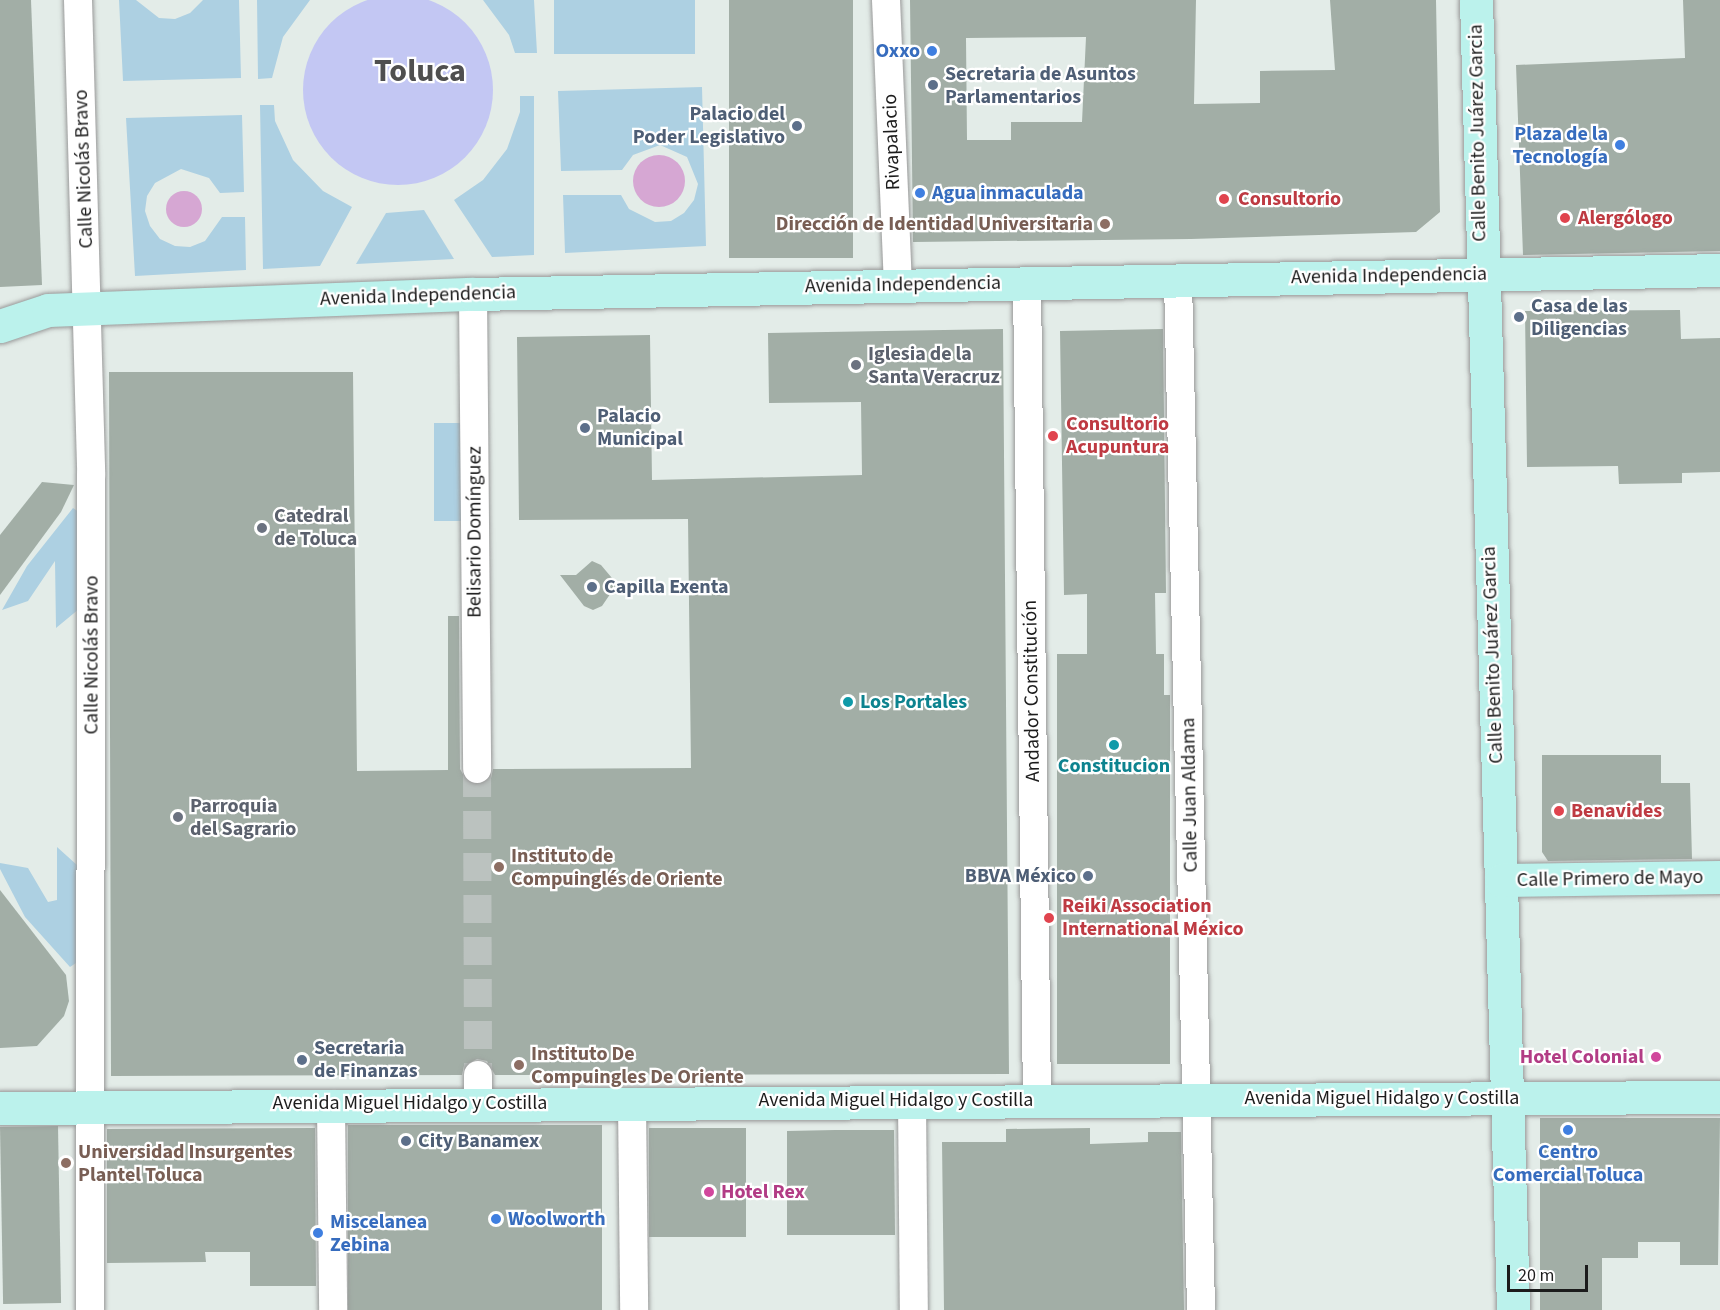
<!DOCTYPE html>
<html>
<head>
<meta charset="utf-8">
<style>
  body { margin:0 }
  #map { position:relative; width:1720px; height:1310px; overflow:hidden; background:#e3ece8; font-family:"Source Sans 3",sans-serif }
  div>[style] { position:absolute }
  .grass>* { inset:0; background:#add0e2; transform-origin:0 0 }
  .park>* { inset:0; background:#c3c7f3 }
  .round { border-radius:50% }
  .water>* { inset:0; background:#d6a7d3 }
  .building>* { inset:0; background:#a2aea6; transform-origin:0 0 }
  .street-tunnel>* { height:28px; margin-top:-14px; transform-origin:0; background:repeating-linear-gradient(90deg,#bbc2bf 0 28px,transparent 0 42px) }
  .roads { filter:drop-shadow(0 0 2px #999) drop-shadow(0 0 2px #999) }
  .street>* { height:28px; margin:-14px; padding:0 14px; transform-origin:14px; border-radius:14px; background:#fff }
  .secondary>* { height:33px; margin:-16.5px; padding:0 16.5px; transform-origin:16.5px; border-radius:16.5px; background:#bbf2ec }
  .dots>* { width:16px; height:16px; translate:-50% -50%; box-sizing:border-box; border:3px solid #fff; border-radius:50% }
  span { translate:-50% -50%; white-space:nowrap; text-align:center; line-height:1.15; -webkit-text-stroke:4.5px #fff; paint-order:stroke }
  .shop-label { font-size:20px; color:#366cbe; font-weight:700 }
  .right { translate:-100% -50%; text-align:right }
  .left { translate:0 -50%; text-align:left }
  .service-label { font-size:20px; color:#4e5e75; font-weight:700 }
  .street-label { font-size:20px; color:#1c1c1c }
  .health-label { font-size:20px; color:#be3a42; font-weight:700 }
  .education-label { font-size:20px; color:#785e54; font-weight:700 }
  .worship-label { font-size:20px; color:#5b616d; font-weight:700 }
  .culture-label { font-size:20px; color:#0d838f; font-weight:700 }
  .hotel-label { font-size:20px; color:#b23c85; font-weight:700 }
  .town-label { font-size:32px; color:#4f4f4f; font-weight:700 }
  .scale { position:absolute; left:1507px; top:1265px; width:81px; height:27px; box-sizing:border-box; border:3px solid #1c1c1c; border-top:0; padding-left:8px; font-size:18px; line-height:21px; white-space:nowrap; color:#1c1c1c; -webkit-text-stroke:4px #fff; paint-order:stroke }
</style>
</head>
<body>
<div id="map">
  <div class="grass">
    <i style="clip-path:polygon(119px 0,136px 0,159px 18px,175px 19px,190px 13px,203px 0,239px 0,241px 78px,123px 81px)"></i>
    <i style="clip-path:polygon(257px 0,310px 0,283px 37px,272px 78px,258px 79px)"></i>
    <i style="clip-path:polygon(483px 0,534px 0,537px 53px,515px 53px,509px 35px)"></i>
    <i style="left:554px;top:0;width:141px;height:54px"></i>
    <i style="clip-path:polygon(702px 87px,706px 246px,565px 253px,563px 195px,621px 195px,629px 209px,655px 222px,671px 221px,684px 213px,694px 200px,698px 184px,687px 157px,660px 145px,633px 155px,622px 170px,561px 171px,558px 91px)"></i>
    <i style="clip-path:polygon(520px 96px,534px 96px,534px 255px,492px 257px,454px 200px,483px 180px,507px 149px,520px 112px)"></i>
    <i style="clip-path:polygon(260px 105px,274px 105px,275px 121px,293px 160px,323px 191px,352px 207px,320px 266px,263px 269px)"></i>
    <i style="clip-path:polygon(242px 115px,244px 192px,220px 193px,209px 178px,181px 169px,155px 183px,147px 196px,145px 211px,150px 226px,160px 239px,175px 246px,190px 247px,205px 241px,222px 217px,245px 217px,246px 270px,135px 276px,126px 118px)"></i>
    <i style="clip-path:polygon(424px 210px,454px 259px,356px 264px,386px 213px)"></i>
    <i style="left:434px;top:423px;width:34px;height:98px"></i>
    <i style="clip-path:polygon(73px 508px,79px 512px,79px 609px,56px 628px,55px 561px,28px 601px,2px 610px,27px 566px)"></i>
    <i style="clip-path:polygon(57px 847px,77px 865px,76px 963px,70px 967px,25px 917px,0 869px,0 863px,28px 868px,48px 902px,57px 900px)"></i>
  </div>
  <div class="park">
    <i class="round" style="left:303px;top:-5px;width:190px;height:190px"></i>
  </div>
  <div class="water">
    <i class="round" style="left:633px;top:155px;width:52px;height:52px"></i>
    <i class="round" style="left:166px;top:191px;width:36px;height:36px"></i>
  </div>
  <div class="building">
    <i style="clip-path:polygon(0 0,31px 0,42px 285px,0 287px)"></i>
    <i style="left:729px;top:0;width:124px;height:258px"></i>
    <i style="clip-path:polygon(evenodd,910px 0,1196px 0,1194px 104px,1260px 103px,1260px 71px,1335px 70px,1330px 0,1436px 0,1440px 212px,1416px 232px,1191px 239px,913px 242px,910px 0,1086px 37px,1082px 122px,1011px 122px,1011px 140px,967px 140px,966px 38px,1086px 37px)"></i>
    <i style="clip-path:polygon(1683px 0,1720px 0,1720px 251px,1523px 255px,1516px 65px,1685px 58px)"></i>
    <i style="clip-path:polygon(1680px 310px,1681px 339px,1720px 338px,1720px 472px,1682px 473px,1682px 483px,1619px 484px,1618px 466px,1527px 467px,1525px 311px)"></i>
    <i style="clip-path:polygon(1003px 329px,1009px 1074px,495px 1075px,487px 1061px,477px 1059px,464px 1066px,462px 1075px,111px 1076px,109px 372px,353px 372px,357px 771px,448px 770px,448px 616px,459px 616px,460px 769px,468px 783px,478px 785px,491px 778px,493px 769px,691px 768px,688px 519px,519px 520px,517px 337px,650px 335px,652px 480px,862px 475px,861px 402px,769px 403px,768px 333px)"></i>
    <i style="clip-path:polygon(1163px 329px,1166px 593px,1155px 593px,1156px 654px,1164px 654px,1164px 695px,1170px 695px,1170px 1064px,1057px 1064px,1057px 654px,1087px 654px,1087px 594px,1064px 595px,1060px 331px)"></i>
    <i style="clip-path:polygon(42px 482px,74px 485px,61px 512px,0 595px,0 535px)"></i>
    <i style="clip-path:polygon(592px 561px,601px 565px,617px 584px,602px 606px,593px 610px,584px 606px,560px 575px,576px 575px)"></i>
    <i style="clip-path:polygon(1542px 755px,1661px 755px,1661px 783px,1690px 783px,1692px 859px,1548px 861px,1542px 852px)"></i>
    <i style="clip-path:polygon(0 890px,66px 975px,69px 1001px,64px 1016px,37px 1046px,0 1048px)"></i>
    <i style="clip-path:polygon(1540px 1118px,1720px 1118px,1718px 1265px,1680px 1265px,1680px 1242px,1638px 1242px,1638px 1258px,1602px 1258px,1602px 1310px,1540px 1310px)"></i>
    <i style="left:602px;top:1125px;width:185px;height:254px;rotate:90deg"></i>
    <i style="left:58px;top:1126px;width:177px;height:58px;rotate:89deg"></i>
    <i style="clip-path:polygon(315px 1128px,316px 1286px,250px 1286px,250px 1252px,205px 1252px,206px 1262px,107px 1263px,107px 1129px)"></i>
    <i style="left:649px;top:1128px;width:97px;height:109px"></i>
    <i style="clip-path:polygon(1090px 1128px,1090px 1144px,1148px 1142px,1148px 1132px,1181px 1132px,1184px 1310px,944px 1310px,942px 1142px,1006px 1142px,1006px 1129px)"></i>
    <i style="clip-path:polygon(835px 1130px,894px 1130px,895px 1235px,787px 1235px,787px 1131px)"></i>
  </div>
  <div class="street-tunnel">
    <i style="left:477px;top:769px;width:306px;rotate:89.8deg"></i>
  </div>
  <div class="roads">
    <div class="street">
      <i style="left:78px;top:0;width:474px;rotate:88.4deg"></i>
      <i style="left:91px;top:474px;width:836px;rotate:90.07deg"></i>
      <i style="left:886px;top:0;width:284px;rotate:87.6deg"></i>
      <i style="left:1178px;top:280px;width:1030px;rotate:88.72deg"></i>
      <i style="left:1027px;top:283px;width:817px;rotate:89.3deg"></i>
      <i style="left:473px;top:294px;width:475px;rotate:89.5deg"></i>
      <i style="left:478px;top:1075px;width:28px;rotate:90deg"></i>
      <i style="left:912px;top:1100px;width:210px;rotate:89.5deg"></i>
      <i style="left:632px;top:1102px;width:208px;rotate:89.4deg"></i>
      <i style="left:331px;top:1104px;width:206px;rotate:89.4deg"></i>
    </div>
    <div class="secondary">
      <i style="left:1476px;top:0;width:1311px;rotate:88.38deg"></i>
      <i style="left:0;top:326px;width:51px;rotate:-18.4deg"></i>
      <i style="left:48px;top:310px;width:425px;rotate:-2.2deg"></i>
      <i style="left:473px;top:294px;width:1247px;rotate:-1.1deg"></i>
      <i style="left:1501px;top:880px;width:219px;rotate:-0.8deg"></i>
      <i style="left:0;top:1108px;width:1720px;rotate:-0.37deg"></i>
    </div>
  </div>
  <div class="dots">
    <i style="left:932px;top:51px;background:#3f7fe0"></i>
    <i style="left:933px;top:85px;background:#5c6f8a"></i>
    <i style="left:797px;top:126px;background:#5c6f8a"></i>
    <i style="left:1620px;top:145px;background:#3f7fe0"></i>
    <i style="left:920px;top:193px;background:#3f7fe0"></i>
    <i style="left:1224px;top:199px;background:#e0444e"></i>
    <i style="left:1565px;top:218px;background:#e0444e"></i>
    <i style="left:1105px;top:224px;background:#8d6e63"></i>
    <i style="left:1519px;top:317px;background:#5c6f8a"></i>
    <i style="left:856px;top:365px;background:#6b7280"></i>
    <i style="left:585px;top:428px;background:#5c6f8a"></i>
    <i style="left:1053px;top:436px;background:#e0444e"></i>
    <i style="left:262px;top:528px;background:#6b7280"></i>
    <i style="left:592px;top:587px;background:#5c6f8a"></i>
    <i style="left:848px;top:702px;background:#0f9aa8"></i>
    <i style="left:1114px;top:745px;background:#0f9aa8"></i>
    <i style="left:1559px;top:811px;background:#e0444e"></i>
    <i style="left:178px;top:817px;background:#6b7280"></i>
    <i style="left:499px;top:867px;background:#8d6e63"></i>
    <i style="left:1088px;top:876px;background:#5c6f8a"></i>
    <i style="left:1049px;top:918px;background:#e0444e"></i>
    <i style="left:1656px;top:1057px;background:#d1479c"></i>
    <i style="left:302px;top:1060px;background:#5c6f8a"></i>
    <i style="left:519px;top:1065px;background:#8d6e63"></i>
    <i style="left:1568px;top:1130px;background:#3f7fe0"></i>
    <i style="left:406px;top:1141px;background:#5c6f8a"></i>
    <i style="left:66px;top:1163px;background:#8d6e63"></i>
    <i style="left:709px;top:1192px;background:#d1479c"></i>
    <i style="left:496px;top:1219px;background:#3f7fe0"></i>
    <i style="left:318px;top:1233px;background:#3f7fe0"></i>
  </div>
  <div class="shop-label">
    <span class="right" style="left:920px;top:51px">Oxxo</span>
    <span class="right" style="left:1608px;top:146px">Plaza de la<br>Tecnología</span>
    <span class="left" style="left:932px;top:193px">Agua inmaculada</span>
    <span style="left:1568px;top:1164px">Centro<br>Comercial Toluca</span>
    <span class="left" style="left:508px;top:1219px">Woolworth</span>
    <span class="left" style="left:330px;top:1234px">Miscelanea<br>Zebina</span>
  </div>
  <div class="service-label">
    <span class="left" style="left:945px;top:86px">Secretaria de Asuntos<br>Parlamentarios</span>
    <span class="right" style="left:785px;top:126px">Palacio del<br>Poder Legislativo</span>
    <span class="left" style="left:1531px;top:318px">Casa de las<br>Diligencias</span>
    <span class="left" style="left:597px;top:428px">Palacio<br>Municipal</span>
    <span class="left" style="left:604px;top:587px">Capilla Exenta</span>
    <span class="right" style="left:1076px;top:876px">BBVA México</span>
    <span class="left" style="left:314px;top:1060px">Secretaria<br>de Finanzas</span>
    <span class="left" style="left:418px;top:1141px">City Banamex</span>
  </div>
  <div class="street-label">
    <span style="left:1478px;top:133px;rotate:-91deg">Calle Benito Juárez Garcia</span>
    <span style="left:892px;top:142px;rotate:-92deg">Rivapalacio</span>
    <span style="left:84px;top:169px;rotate:-92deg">Calle Nicolás Bravo</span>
    <span style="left:1389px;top:276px;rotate:-1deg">Avenida Independencia</span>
    <span style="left:903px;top:285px;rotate:-1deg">Avenida Independencia</span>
    <span style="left:418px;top:296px;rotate:-2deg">Avenida Independencia</span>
    <span style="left:475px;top:532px;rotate:-90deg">Belisario Domínguez</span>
    <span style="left:92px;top:655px;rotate:-90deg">Calle Nicolás Bravo</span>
    <span style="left:1493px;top:655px;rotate:-92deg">Calle Benito Juárez Garcia</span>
    <span style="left:1032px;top:691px;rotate:-91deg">Andador Constitución</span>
    <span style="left:1190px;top:795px;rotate:-91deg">Calle Juan Aldama</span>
    <span style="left:1610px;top:879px;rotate:-1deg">Calle Primero de Mayo</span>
    <span style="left:1382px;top:1098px">Avenida Miguel Hidalgo y Costilla</span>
    <span style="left:896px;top:1100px">Avenida Miguel Hidalgo y Costilla</span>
    <span style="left:410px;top:1103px">Avenida Miguel Hidalgo y Costilla</span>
  </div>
  <div class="health-label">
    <span class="left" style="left:1238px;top:199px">Consultorio</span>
    <span class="left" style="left:1578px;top:218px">Alergólogo</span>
    <span class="left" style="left:1066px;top:436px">Consultorio<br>Acupuntura</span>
    <span class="left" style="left:1571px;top:811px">Benavides</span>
    <span class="left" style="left:1062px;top:918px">Reiki Association<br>International México</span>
  </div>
  <div class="education-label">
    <span class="right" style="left:1093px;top:224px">Dirección de Identidad Universitaria</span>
    <span class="left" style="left:511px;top:868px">Instituto de<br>Compuinglés de Oriente</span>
    <span class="left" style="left:531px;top:1066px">Instituto De<br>Compuingles De Oriente</span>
    <span class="left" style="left:78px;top:1164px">Universidad Insurgentes<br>Plantel Toluca</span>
  </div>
  <div class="worship-label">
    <span class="left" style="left:868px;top:366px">Iglesia de la<br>Santa Veracruz</span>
    <span class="left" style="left:274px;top:528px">Catedral<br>de Toluca</span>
    <span class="left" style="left:190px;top:818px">Parroquia<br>del Sagrario</span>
  </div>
  <div class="culture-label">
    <span class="left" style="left:860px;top:702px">Los Portales</span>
    <span style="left:1114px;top:766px">Constitucion</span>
  </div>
  <div class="hotel-label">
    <span class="right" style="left:1644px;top:1057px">Hotel Colonial</span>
    <span class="left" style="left:721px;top:1192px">Hotel Rex</span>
  </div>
  <div class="town-label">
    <span style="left:420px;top:71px">Toluca</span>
  </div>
  <div class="scale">20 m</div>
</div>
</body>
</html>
